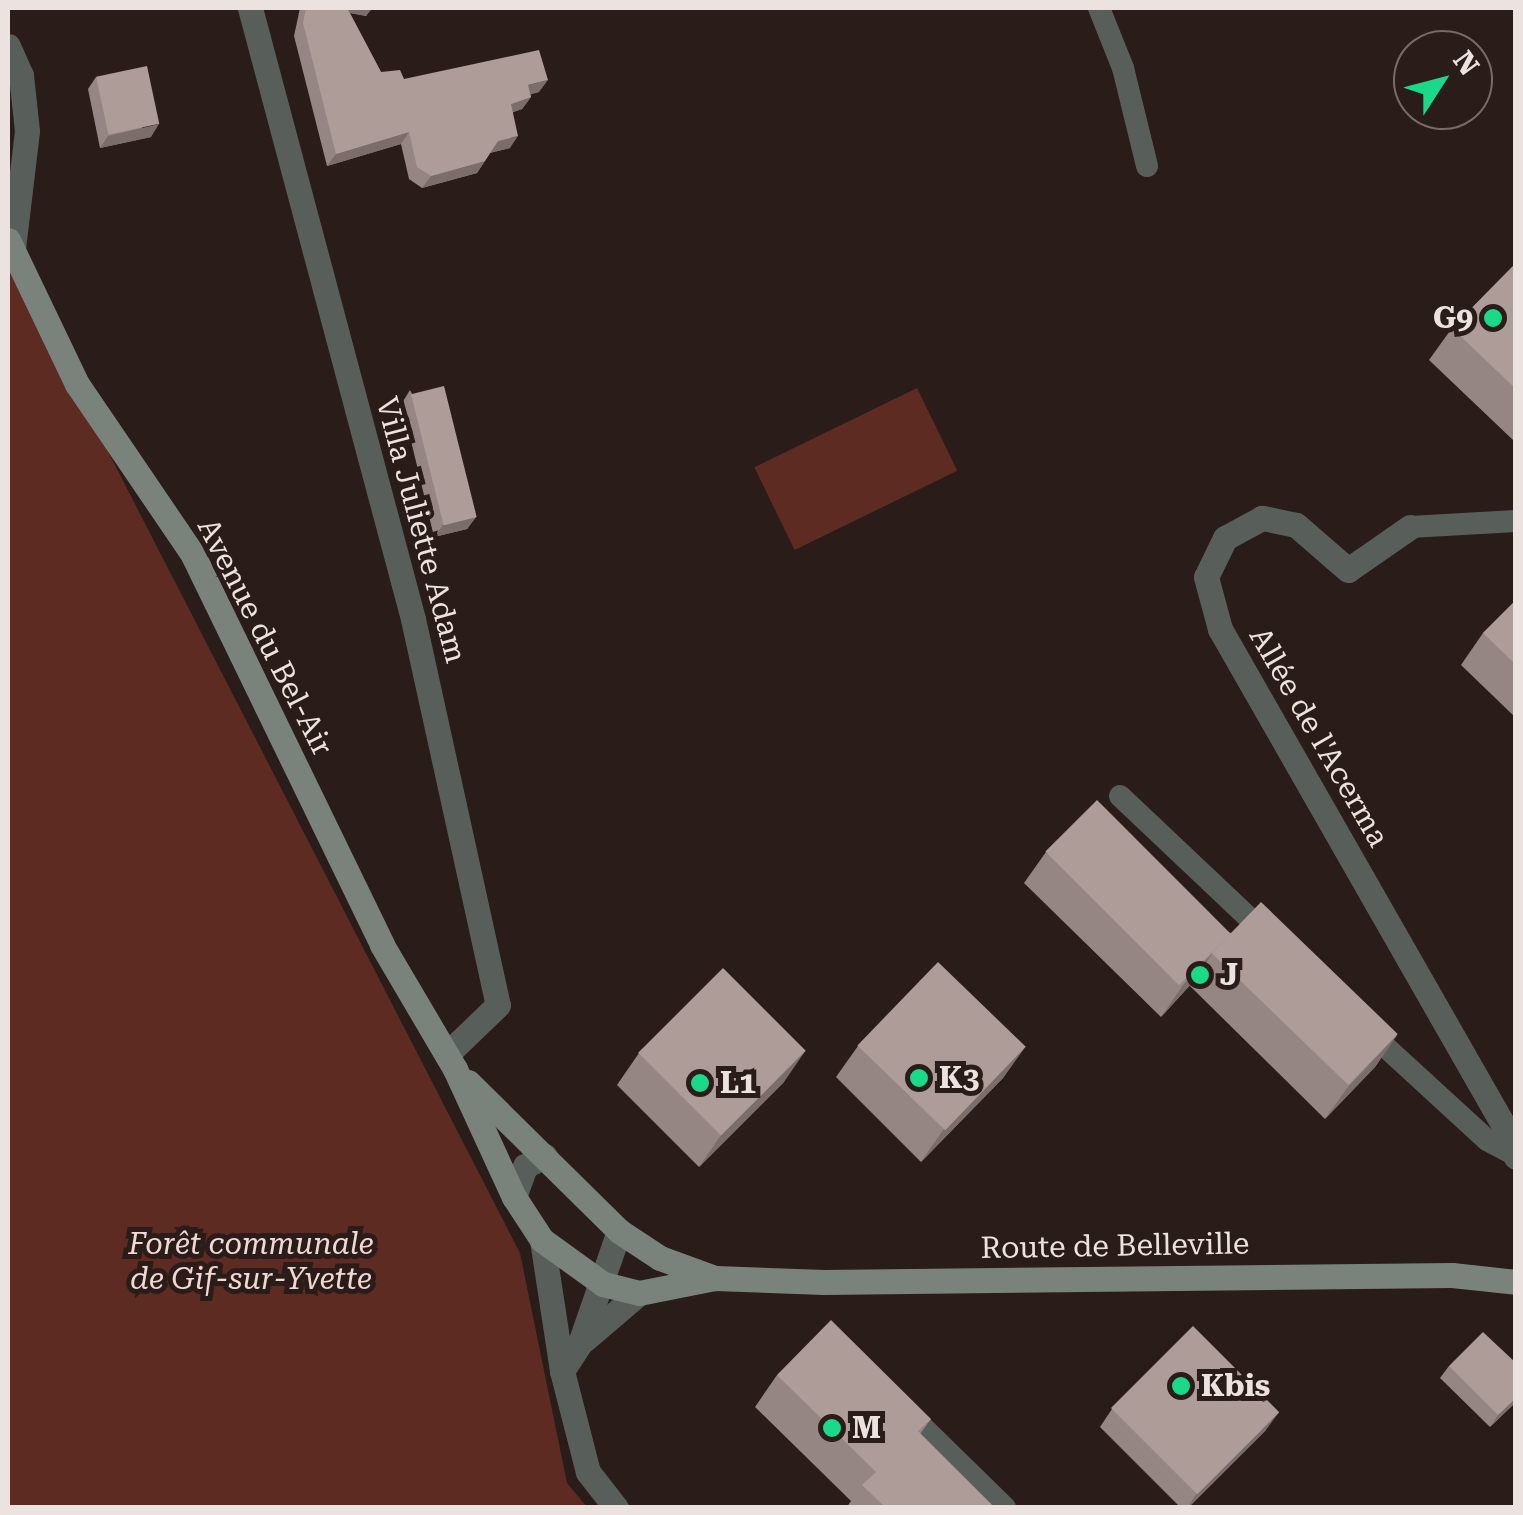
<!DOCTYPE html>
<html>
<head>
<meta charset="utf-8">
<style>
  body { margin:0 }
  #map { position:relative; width:1523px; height:1515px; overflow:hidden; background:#291c19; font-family:"Roboto Serif",serif }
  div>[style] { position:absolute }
  .green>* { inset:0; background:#5e2b23; transform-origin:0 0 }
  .lane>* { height:22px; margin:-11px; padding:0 11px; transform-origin:11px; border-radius:11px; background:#585f5b }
  .street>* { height:25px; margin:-12.5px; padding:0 12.5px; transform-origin:12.5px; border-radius:12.5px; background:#585f5b }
  .secondary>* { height:25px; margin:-12.5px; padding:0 12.5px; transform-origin:12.5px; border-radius:12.5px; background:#79837c }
  .wall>* { inset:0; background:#968683 }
  .shaded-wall>* { inset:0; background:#7a6d6a }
  .building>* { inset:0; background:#ae9c98; transform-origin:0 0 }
  .dots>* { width:28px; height:28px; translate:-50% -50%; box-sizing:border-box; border:5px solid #291c19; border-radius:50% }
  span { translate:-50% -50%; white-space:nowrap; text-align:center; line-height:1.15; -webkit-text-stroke:10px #291c19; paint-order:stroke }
  .poi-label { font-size:30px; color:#ece2e0; font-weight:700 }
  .right { translate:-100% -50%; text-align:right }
  .left { translate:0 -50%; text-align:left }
  .street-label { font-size:30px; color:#ece2e0 }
  .park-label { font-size:30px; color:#f2d8d3; font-style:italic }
  .frame { position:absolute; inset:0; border:10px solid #ece2e0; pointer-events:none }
  .north { position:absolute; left:1393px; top:30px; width:100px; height:100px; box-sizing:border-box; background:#291c19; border:2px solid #776b69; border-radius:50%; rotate:54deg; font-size:28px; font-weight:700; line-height:40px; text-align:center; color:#ece2e0 }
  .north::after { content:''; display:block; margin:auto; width:35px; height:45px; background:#1ad988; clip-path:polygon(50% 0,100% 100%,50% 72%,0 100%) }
</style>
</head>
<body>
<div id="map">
  <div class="green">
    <i style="clip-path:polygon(8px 257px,520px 1253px,567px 1483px,587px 1507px,8px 1507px)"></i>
    <i style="left:917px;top:388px;width:92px;height:181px;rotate:64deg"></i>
  </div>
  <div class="lane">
    <i style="left:1099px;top:8px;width:65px;rotate:68.2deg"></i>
    <i style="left:1123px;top:68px;width:101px;rotate:76.2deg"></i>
    <i style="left:1410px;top:527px;width:106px;rotate:-3.2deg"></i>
    <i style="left:1120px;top:796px;width:207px;rotate:43.4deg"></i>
    <i style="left:1366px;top:1029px;width:164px;rotate:42.5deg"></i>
    <i style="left:1487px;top:1140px;width:32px;rotate:28deg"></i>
  </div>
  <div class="street">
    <i style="left:250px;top:8px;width:632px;rotate:75.06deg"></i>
    <i style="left:413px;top:619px;width:395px;rotate:77.6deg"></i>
    <i style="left:498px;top:1005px;width:71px;rotate:136.1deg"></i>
    <i style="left:8px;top:46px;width:32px;rotate:66deg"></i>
    <i style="left:21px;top:75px;width:56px;rotate:83.9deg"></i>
    <i style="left:27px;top:131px;width:119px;rotate:96.8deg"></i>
    <i style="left:1410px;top:527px;width:75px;rotate:145.3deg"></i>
    <i style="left:1348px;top:570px;width:69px;rotate:-139.1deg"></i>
    <i style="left:1296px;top:525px;width:35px;rotate:-168deg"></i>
    <i style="left:1262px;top:518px;width:42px;rotate:151.6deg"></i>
    <i style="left:1225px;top:538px;width:43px;rotate:116deg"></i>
    <i style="left:1206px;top:577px;width:54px;rotate:74.9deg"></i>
    <i style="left:1220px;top:629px;width:572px;rotate:60.26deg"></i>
    <i style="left:1504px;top:1126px;width:33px;rotate:69deg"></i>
    <i style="left:514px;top:1197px;width:33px;rotate:-70deg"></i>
    <i style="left:525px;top:1166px;width:22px;rotate:-27deg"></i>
    <i style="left:542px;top:1240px;width:133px;rotate:81.3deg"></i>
    <i style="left:562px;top:1371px;width:104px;rotate:75.6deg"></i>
    <i style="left:588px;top:1472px;width:46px;rotate:52.1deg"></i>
    <i style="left:584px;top:1340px;width:72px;rotate:-40.5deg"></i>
    <i style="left:562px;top:1371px;width:33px;rotate:-57deg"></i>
    <i style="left:580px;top:1343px;width:119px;rotate:-70.8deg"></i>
    <i style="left:901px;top:1408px;width:143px;rotate:44.4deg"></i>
  </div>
  <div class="secondary">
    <i style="left:8px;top:240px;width:160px;rotate:64.4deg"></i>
    <i style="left:77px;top:384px;width:207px;rotate:55.8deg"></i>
    <i style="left:193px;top:555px;width:433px;rotate:64.1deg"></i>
    <i style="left:382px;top:945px;width:144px;rotate:59.5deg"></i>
    <i style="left:455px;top:1069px;width:141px;rotate:65.3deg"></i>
    <i style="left:514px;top:1197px;width:51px;rotate:56.9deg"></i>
    <i style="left:542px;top:1240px;width:75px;rotate:35.8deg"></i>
    <i style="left:603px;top:1284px;width:37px;rotate:14deg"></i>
    <i style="left:639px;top:1293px;width:77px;rotate:-11.2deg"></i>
    <i style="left:715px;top:1278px;width:109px;rotate:2.1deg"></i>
    <i style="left:824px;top:1282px;width:628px;rotate:-0.64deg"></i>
    <i style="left:1452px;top:1275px;width:64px;rotate:6.2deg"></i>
    <i style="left:468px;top:1082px;width:212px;rotate:44.6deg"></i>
    <i style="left:619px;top:1231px;width:49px;rotate:33.4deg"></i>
    <i style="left:660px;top:1258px;width:59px;rotate:20deg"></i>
  </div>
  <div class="wall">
    <i style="clip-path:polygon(300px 8px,372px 8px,366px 16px,350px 13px,381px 72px,404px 79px,539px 92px,530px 94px,531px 97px,522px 109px,513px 112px,510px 148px,490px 153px,477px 173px,422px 188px,409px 179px,401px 144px,327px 166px,294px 36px)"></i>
    <i style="clip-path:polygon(96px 77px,151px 137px,100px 148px,88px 89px)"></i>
    <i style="clip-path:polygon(1516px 263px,1516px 437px,1513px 440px,1429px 360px,1452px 328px)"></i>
    <i style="clip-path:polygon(410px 390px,476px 517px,467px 529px,434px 537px,402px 403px)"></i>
    <i style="clip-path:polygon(1516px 600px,1516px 718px,1461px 665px,1483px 633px)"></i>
    <i style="clip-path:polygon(1046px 852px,1231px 933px,1397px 1035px,1375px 1067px,1325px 1119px,1190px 986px,1192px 983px,1161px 1017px,1024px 883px)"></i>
    <i style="clip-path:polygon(858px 1046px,1025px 1047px,1003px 1078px,921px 1162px,836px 1077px)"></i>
    <i style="clip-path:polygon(639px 1053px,784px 1082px,699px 1167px,617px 1085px)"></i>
    <i style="clip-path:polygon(1516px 1363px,1516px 1402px,1490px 1427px,1440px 1378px,1449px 1366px)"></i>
    <i style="clip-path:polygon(777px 1375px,931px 1419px,920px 1434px,995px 1508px,846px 1508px,851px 1501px,755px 1407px)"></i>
    <i style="clip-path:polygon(1112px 1409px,1266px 1430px,1188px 1508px,1181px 1508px,1100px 1427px)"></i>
  </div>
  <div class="shaded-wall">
    <i style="clip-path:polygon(335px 8px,372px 8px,366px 16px,334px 10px)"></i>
    <i style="clip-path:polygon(548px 80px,539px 92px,519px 98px,528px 85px)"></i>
    <i style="clip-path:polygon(531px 97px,522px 109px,503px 116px,511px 104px)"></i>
    <i style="clip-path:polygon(159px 124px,151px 137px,100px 148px,108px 136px)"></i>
    <i style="clip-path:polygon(409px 132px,401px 144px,327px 166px,336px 154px)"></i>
    <i style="clip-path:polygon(518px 136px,510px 148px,489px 153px,498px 141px)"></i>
    <i style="clip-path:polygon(485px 161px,477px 173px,422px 188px,431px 176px)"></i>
    <i style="clip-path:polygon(476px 517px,467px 529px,434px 537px,443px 525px)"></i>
    <i style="clip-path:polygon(1231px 933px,1212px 954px,1192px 983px,1161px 1017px,1183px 985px)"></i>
    <i style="clip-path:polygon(1397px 1035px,1375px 1067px,1325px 1119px,1347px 1088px)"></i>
    <i style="clip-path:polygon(1025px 1047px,1003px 1078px,921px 1162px,943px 1130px)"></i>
    <i style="clip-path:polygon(806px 1050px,784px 1082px,699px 1167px,721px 1135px)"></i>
    <i style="clip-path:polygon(1516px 1398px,1516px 1402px,1490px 1427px,1498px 1415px)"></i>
    <i style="clip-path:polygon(1279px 1412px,1266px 1430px,1187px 1508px,1197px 1493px)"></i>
  </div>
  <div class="building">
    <i style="clip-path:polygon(306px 8px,347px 8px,381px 72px,400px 70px,404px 79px,539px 50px,548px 80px,528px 85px,531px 97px,511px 104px,518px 136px,498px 141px,485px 161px,431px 176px,417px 167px,409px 132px,336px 154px,303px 23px)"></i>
    <i style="left:147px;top:66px;width:59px;height:52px;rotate:78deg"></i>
    <i style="clip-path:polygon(1516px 263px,1516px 389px,1452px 328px)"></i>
    <i style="left:444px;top:386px;width:135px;height:34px;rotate:76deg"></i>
    <i style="clip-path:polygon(1516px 600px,1516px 665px,1483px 633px)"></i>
    <i style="left:1097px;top:800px;width:189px;height:73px;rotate:45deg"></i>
    <i style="left:1261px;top:902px;width:190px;height:71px;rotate:44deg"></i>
    <i style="left:938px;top:962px;width:122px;height:116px;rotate:44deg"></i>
    <i style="left:723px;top:968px;width:117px;height:120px;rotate:45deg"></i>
    <i style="clip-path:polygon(831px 1320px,931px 1419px,918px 1431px,995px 1508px,886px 1508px,862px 1485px,876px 1472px,777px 1375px)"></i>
    <i style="left:1193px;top:1326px;width:122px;height:116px;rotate:45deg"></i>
    <i style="clip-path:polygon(1483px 1332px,1516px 1363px,1516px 1398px,1498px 1415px,1449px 1366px)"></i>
  </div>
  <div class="dots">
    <i style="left:1493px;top:318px;background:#1ad988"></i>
    <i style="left:1200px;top:975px;background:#1ad988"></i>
    <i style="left:919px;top:1078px;background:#1ad988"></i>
    <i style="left:700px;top:1083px;background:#1ad988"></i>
    <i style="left:1181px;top:1386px;background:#1ad988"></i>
    <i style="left:832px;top:1428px;background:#1ad988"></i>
  </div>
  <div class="poi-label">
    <span class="right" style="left:1473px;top:318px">G9</span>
    <span class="left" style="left:1220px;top:975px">J</span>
    <span class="left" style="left:939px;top:1078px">K3</span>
    <span class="left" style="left:720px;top:1083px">L1</span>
    <span class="left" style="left:1201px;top:1386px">Kbis</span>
    <span class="left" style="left:852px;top:1428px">M</span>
  </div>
  <div class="street-label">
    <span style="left:421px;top:530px;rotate:75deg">Villa Juliette Adam</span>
    <span style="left:265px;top:637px;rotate:63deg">Avenue du Bel-Air</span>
    <span style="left:1319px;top:737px;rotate:60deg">Allée de l'Acerma</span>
    <span style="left:1115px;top:1246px;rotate:-1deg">Route de Belleville</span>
  </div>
  <div class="park-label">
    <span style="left:251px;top:1261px">Forêt communale<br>de Gif-sur-Yvette</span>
  </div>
  <div class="frame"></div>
  <div class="north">N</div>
</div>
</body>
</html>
